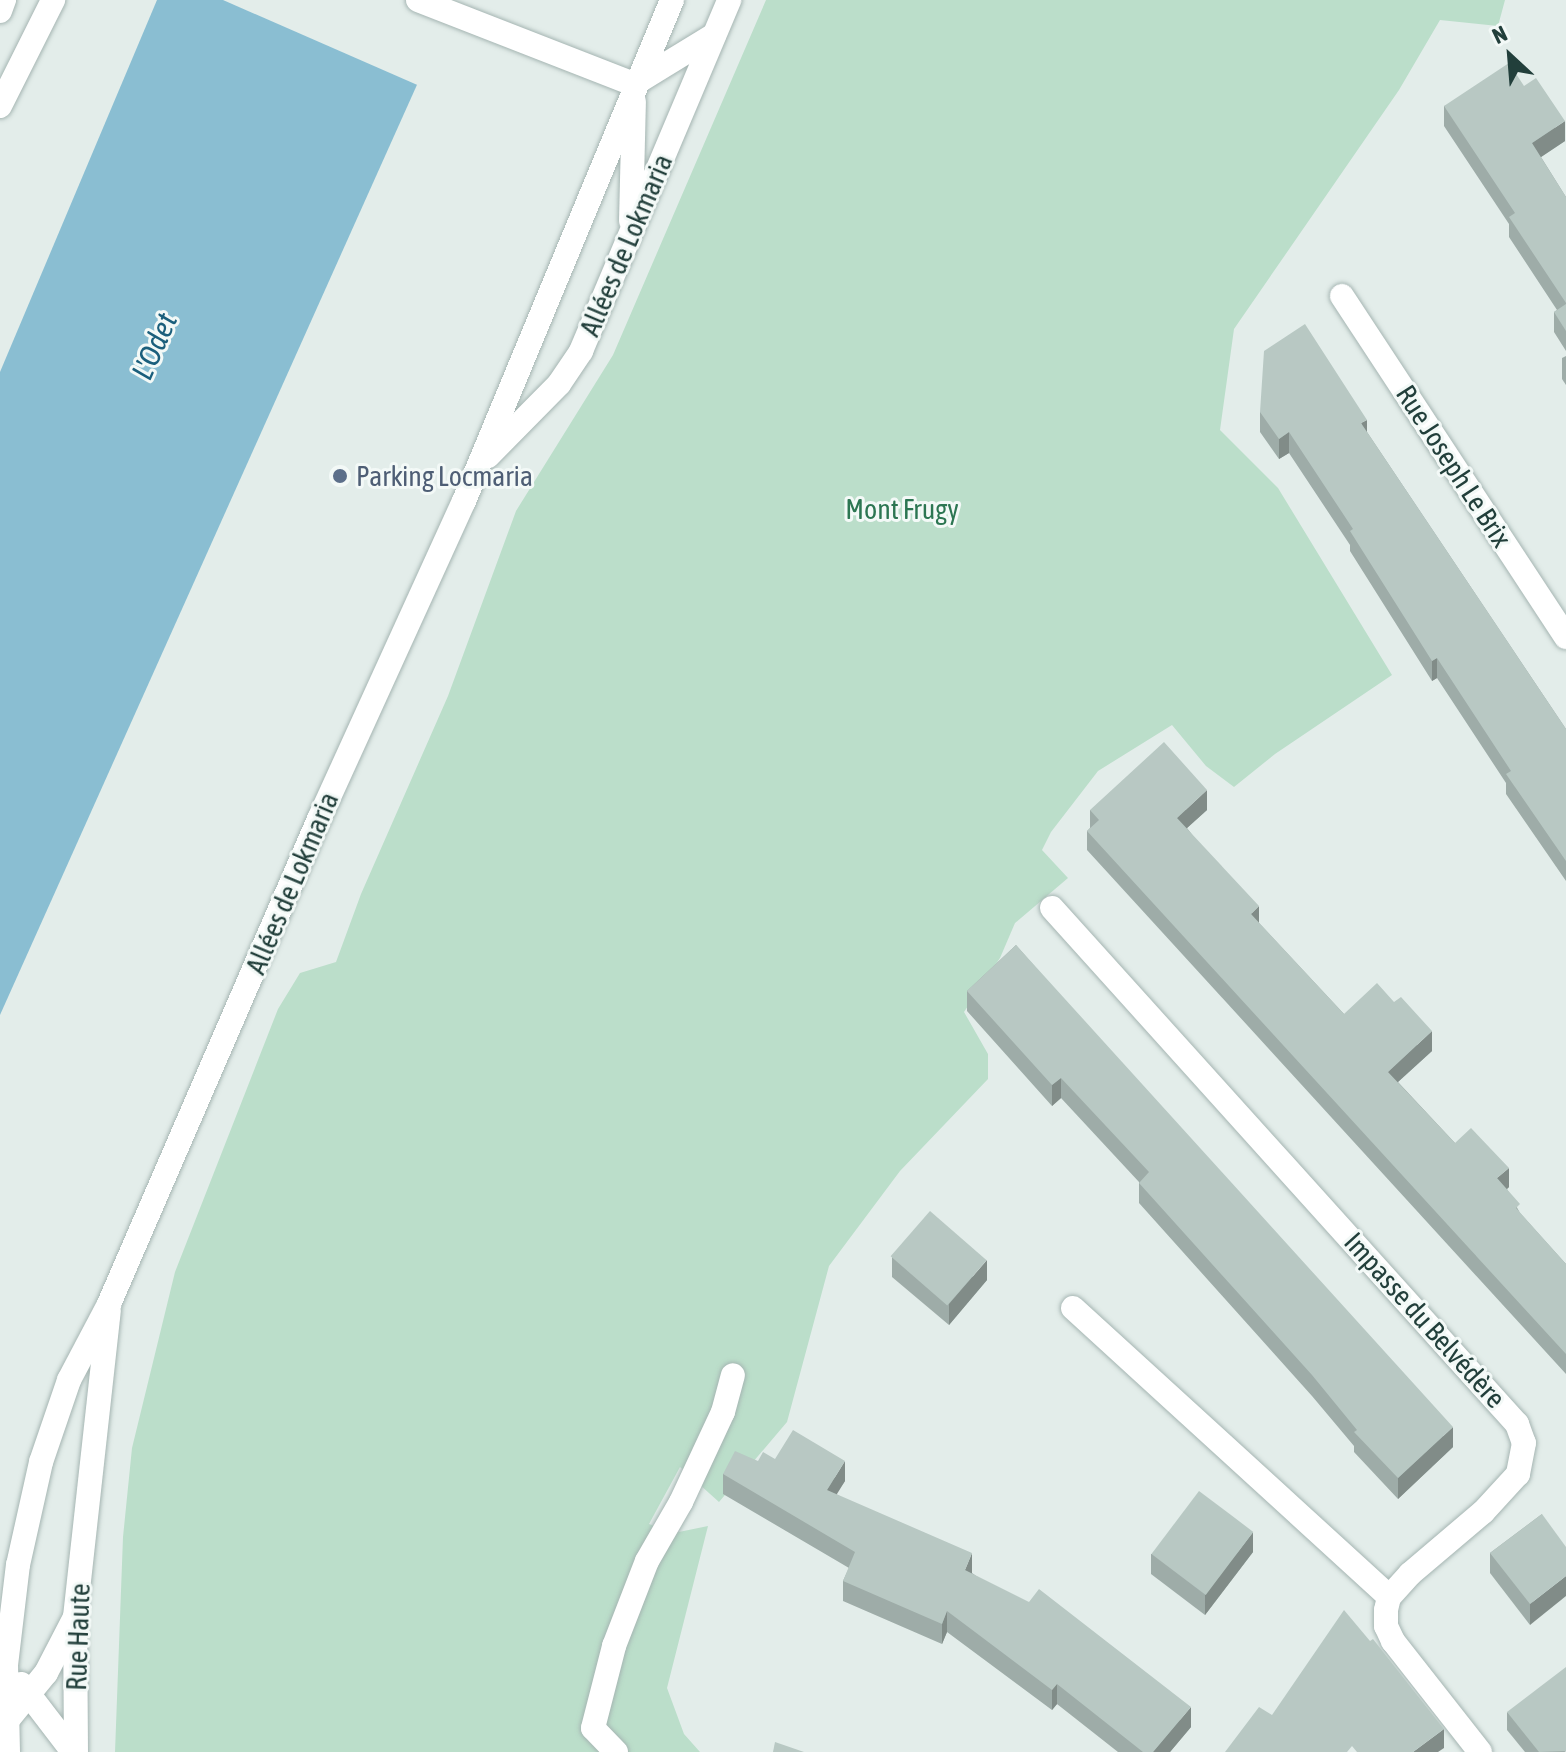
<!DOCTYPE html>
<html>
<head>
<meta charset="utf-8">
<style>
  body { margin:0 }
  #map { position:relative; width:1566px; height:1752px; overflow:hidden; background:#e3edea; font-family:"Asap Condensed",sans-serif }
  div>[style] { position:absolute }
  .green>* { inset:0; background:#bbdeca }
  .water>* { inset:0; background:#8abed2 }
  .pier>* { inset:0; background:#e3edea }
  .roads { filter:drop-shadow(0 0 2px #a5b5b2) drop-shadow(0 0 2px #a5b5b2) }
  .lane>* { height:24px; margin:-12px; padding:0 12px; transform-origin:12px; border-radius:12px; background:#fff }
  .street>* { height:24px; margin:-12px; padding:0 12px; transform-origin:12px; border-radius:12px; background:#fff }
  .secondary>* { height:24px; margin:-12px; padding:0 12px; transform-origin:12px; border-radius:12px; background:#fff }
  .wall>* { inset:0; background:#9eaca8 }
  .shaded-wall>* { inset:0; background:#818c88 }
  .building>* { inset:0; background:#b8c8c3; transform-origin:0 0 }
  .dots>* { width:22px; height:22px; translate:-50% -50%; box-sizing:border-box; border:4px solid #f3f9f7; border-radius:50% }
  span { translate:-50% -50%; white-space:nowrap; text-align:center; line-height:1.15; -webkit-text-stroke:6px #f3f9f7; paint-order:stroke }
  .street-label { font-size:28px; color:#223f3b }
  .service-label { font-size:28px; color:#4e5e75 }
  .left { translate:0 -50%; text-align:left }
  .park-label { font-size:28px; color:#2c7652 }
  .water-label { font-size:30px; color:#1b5f7c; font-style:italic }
  .north { position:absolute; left:1470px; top:16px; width:80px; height:80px; -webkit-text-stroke:6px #f3f9f7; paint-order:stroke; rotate:334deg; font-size:22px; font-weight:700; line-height:32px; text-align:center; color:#223f3b }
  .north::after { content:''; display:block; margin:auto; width:28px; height:36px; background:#223f3b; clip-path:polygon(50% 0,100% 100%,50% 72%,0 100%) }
</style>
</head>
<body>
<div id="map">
  <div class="green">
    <i style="clip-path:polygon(766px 0,1505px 0,1498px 26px,1440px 20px,1399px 90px,1234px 329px,1220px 430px,1278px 488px,1392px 675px,1275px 754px,1234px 787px,1206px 766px,1172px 725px,1098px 771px,1051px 832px,1042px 850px,1068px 878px,1015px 923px,1000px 958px,964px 1012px,988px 1054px,988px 1079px,900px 1171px,829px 1266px,787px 1422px,719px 1502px,680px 1467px,649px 1524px,674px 1533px,708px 1526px,667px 1688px,684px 1734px,700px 1752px,115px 1752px,123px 1537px,132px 1448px,175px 1272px,278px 1009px,300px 973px,336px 962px,361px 894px,448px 696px,516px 511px,613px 355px)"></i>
  </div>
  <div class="water">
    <i style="clip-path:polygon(157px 0,455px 0,0 1015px,0 372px)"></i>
  </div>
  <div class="pier">
    <i style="clip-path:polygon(223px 0,459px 0,422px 87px)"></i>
  </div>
  <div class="roads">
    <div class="lane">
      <i style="left:1073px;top:1308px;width:428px;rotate:42.4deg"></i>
      <i style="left:616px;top:1752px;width:33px;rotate:-134deg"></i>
      <i style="left:593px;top:1728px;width:85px;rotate:-75.6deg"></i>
      <i style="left:614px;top:1646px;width:91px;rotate:-68.8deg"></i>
      <i style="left:647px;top:1561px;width:68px;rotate:-60deg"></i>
      <i style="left:681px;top:1502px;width:99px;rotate:-65deg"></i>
      <i style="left:723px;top:1412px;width:38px;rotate:-75deg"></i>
    </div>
    <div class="street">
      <i style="left:1342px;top:296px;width:408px;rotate:56.7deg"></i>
      <i style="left:1052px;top:908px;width:695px;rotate:47.98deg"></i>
      <i style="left:1517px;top:1424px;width:20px;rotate:70deg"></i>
      <i style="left:1524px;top:1443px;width:32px;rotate:101deg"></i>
      <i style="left:1518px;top:1474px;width:52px;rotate:132.6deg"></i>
      <i style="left:1483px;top:1512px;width:96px;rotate:139.7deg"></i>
      <i style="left:1410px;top:1574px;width:31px;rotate:132deg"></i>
      <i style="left:1389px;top:1597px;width:13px;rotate:103deg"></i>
      <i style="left:1386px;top:1610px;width:16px;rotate:90deg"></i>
      <i style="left:1386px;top:1626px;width:17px;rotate:65deg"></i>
      <i style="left:1393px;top:1641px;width:141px;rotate:51.9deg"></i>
      <i style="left:21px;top:1684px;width:86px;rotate:52.6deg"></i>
      <i style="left:0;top:1722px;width:6px"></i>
      <i style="left:6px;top:1722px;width:63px;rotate:-50.8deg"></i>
      <i style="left:46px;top:1673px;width:63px;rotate:-62.6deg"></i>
    </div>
    <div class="secondary">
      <i style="left:418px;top:0;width:232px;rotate:21.3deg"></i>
      <i style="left:0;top:11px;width:12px;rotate:-70deg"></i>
      <i style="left:634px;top:84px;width:94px;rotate:-31.5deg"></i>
      <i style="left:0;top:106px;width:119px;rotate:-63.4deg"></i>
      <i style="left:631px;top:221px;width:119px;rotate:-88.6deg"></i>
      <i style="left:488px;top:456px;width:101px;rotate:-45.4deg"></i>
      <i style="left:559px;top:384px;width:40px;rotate:-56deg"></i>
      <i style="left:581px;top:351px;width:381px;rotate:-67.1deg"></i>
      <i style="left:8px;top:1752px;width:87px;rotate:-91.3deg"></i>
      <i style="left:6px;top:1665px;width:101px;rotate:-83.2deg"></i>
      <i style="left:18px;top:1565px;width:106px;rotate:-77.4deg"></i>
      <i style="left:41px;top:1462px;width:87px;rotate:-71.1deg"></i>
      <i style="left:69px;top:1380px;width:86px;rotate:-62.2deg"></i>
      <i style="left:109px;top:1304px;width:529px;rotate:-66.59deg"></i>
      <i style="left:319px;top:819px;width:349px;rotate:-65.5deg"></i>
      <i style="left:464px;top:501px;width:542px;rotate:-67.45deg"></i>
      <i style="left:76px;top:1752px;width:135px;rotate:-90.4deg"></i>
      <i style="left:75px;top:1617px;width:308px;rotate:-83.7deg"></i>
    </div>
  </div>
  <div class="wall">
    <i style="clip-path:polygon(1524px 86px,1565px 141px,1541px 157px,1566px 197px,1566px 351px,1554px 332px,1554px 312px,1557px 310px,1509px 237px,1509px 224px,1444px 126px,1444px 106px)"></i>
    <i style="clip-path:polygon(1566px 356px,1566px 385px,1562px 379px,1562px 358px)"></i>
    <i style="clip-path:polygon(1260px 412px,1367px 432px,1566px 729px,1566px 881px,1506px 794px,1506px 783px,1437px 678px,1432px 681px,1350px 551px,1350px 545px,1289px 453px,1279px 459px,1260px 432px)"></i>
    <i style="clip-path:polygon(1090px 810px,1207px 810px,1187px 828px,1259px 923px,1344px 1014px,1432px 1051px,1398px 1082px,1455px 1143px,1509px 1187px,1507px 1189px,1520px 1213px,1566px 1264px,1566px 1374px,1087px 850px,1087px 831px,1090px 828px)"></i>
    <i style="clip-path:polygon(1016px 945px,1453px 1447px,1398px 1499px,1354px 1452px,1354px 1446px,1312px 1396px,1139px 1203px,1139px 1182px,1061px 1098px,1052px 1106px,967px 1011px,967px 991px)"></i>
    <i style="clip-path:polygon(892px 1257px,987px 1280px,949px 1325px,892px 1277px)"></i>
    <i style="clip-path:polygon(775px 1459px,845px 1481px,836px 1494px,972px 1573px,1191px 1727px,1170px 1752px,1118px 1752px,1057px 1704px,1052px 1710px,947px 1632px,942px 1644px,843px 1601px,843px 1581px,849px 1568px,723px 1494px,723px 1474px)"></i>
    <i style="clip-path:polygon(1542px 1514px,1530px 1625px,1490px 1573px,1490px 1553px)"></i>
    <i style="clip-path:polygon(1253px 1552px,1205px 1615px,1151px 1574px,1151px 1554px)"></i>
    <i style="clip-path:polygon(1507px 1712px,1566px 1752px,1525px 1752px,1507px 1730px)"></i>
  </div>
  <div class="shaded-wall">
    <i style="clip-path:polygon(1565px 121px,1565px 141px,1532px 163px,1532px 143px)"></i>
    <i style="clip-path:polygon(1367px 420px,1367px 440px,1361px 423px)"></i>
    <i style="clip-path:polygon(1289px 432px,1289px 453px,1279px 459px,1279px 439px)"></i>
    <i style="clip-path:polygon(1437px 658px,1437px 678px,1432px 681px,1432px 661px)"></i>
    <i style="clip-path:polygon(1207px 790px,1207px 810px,1177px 837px,1177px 818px)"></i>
    <i style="clip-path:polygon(1259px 906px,1259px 926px,1251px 914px)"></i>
    <i style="clip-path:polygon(1432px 1031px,1432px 1051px,1388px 1091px,1388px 1072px)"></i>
    <i style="clip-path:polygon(1061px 1078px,1061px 1098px,1052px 1106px,1052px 1085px)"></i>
    <i style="clip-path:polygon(1509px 1168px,1509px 1187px,1497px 1198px,1497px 1178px)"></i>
    <i style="clip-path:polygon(987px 1260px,987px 1280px,949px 1325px,949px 1304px)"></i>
    <i style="clip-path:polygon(1453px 1427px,1453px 1447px,1398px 1499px,1398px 1478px)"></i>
    <i style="clip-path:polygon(845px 1461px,845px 1481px,827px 1510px,827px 1490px)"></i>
    <i style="clip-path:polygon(1253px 1532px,1253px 1552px,1205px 1615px,1205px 1595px)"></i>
    <i style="clip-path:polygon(972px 1553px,972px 1573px,965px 1590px,965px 1570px)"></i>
    <i style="clip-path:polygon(1566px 1576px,1566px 1596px,1530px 1625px,1530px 1604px)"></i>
    <i style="clip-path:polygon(947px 1611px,947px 1632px,942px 1644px,942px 1624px)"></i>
    <i style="clip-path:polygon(1057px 1684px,1057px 1704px,1052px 1710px,1052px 1690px)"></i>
    <i style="clip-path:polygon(1191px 1707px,1191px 1727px,1170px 1752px,1153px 1752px)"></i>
    <i style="clip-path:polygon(1444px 1729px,1444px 1748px,1438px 1752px,1413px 1752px)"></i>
  </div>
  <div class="building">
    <i style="clip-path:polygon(1509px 63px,1524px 86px,1536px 78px,1565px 121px,1532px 143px,1566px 197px,1566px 303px,1509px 217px,1515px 213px,1444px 106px)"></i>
    <i style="clip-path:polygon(1566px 304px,1566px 331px,1554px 312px)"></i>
    <i style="clip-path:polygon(1305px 324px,1367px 420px,1361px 423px,1566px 729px,1566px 861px,1506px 774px,1511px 771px,1437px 658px,1432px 661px,1350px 531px,1353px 529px,1289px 432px,1279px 439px,1260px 412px,1264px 351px)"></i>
    <i style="clip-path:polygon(1164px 742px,1207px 790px,1177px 818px,1259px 906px,1251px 914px,1344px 1014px,1377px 983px,1394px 1002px,1401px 997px,1432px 1031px,1388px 1072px,1455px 1143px,1471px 1128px,1509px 1168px,1497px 1178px,1520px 1204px,1516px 1208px,1566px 1264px,1566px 1354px,1087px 831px,1099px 820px,1090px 810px)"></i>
    <i style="clip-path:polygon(1016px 945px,1453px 1427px,1398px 1478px,1354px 1432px,1357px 1430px,1312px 1375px,1139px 1183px,1149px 1172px,1061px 1078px,1052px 1085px,967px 991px)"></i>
    <i style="left:930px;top:1211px;width:75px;height:60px;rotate:41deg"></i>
    <i style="clip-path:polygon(793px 1430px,845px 1461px,827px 1490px,972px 1553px,965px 1570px,1029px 1602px,1039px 1589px,1191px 1707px,1153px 1752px,1143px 1752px,1057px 1684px,1052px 1690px,947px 1611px,942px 1624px,843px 1581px,855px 1552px,723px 1474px,735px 1451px,758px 1461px,763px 1452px,775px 1459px)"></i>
    <i style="left:1199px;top:1491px;width:68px;height:79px;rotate:37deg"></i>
    <i style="clip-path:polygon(1542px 1514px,1566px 1547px,1566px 1576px,1530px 1604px,1490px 1553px)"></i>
    <i style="clip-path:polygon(1344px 1610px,1370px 1641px,1373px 1639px,1444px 1729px,1413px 1752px,1357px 1752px,1352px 1746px,1347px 1752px,1225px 1752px,1259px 1707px,1272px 1715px)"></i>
    <i style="clip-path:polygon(1566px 1667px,1566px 1751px,1539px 1752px,1507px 1712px)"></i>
    <i style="clip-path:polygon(775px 1742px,804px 1752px,773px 1752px)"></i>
  </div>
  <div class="dots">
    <i style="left:340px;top:476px;background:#5c6f8a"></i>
  </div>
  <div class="street-label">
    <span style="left:626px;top:245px;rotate:-67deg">Allées de Lokmaria</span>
    <span style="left:1454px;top:466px;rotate:57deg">Rue Joseph Le Brix</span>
    <span style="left:292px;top:883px;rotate:-67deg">Allées de Lokmaria</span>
    <span style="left:1425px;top:1320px;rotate:48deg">Impasse du Belvédère</span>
    <span style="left:78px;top:1637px;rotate:-88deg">Rue Haute</span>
  </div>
  <div class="service-label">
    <span class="left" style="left:356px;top:476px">Parking Locmaria</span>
  </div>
  <div class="park-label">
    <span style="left:902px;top:509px">Mont Frugy</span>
  </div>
  <div class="water-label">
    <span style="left:154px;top:346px;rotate:-66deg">L'Odet</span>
  </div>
  <div class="north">N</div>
</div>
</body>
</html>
